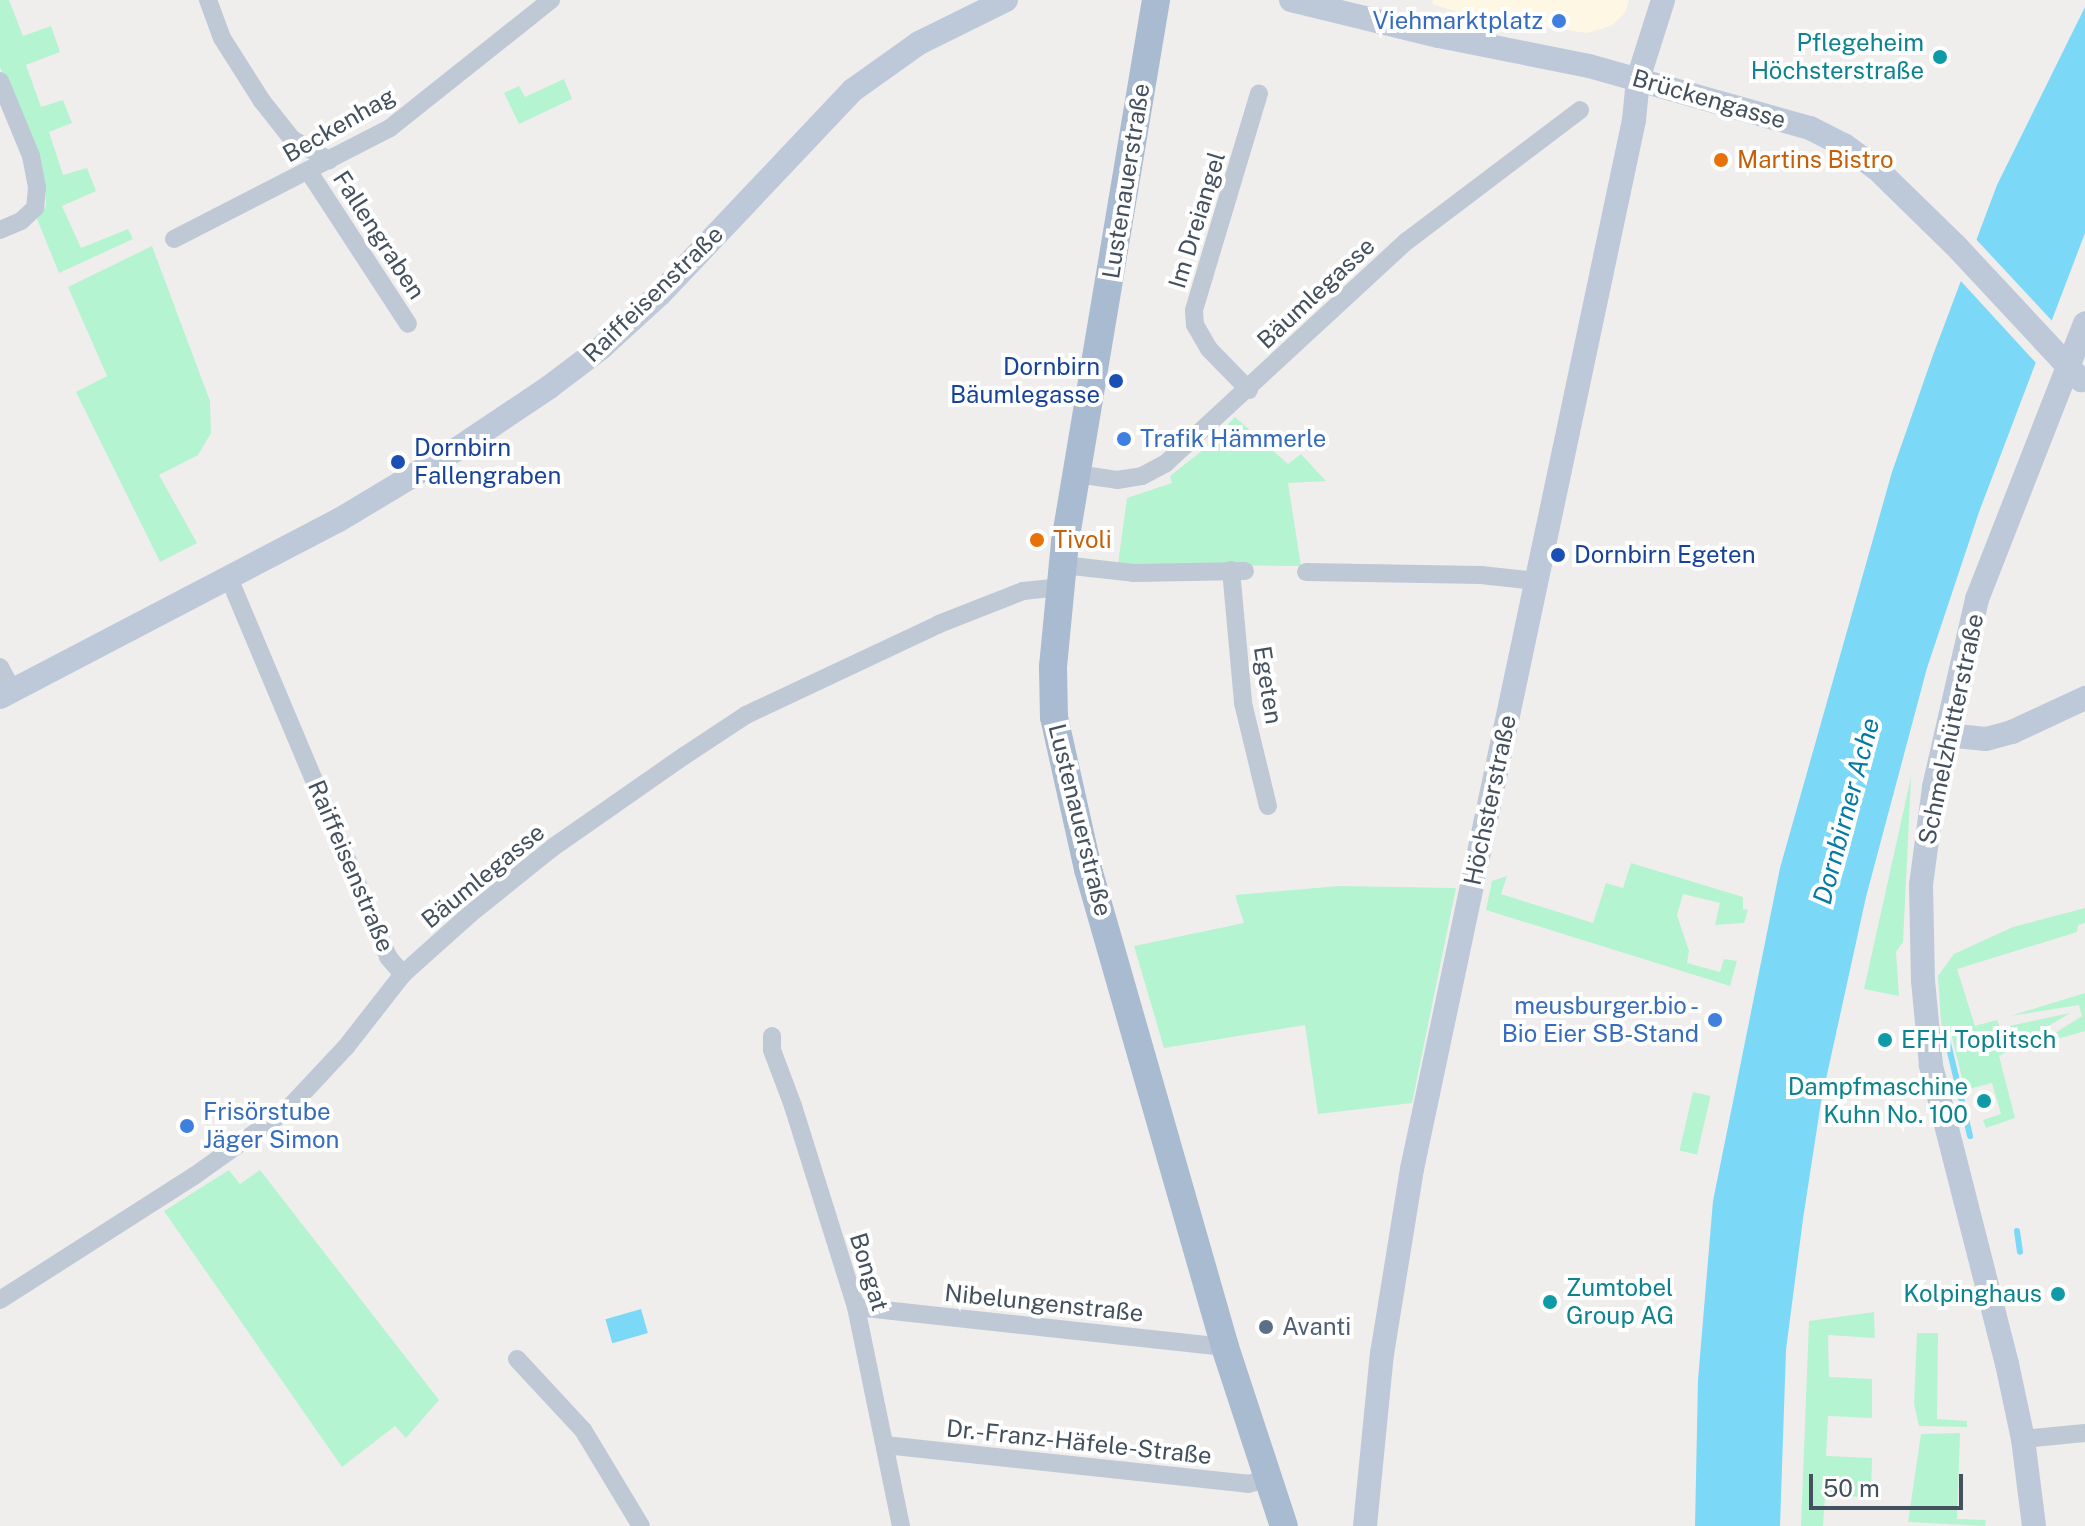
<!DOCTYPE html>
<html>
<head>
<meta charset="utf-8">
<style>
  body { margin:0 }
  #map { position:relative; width:2085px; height:1526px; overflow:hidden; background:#f0eded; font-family:"Public Sans",sans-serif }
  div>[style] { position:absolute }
  .commercial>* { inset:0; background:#fef7e3 }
  .green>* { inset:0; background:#b5f4d0; transform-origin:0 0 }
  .water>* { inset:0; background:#7cd8f7; transform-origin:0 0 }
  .pier>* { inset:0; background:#f0eded }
  .stream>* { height:6px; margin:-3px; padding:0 3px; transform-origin:3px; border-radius:3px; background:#7cd8f7 }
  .street>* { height:18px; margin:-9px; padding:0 9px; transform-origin:9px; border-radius:9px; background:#bec9d5 }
  .secondary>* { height:24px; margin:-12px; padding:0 12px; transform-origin:12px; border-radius:12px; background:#bdc9d9 }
  .primary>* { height:28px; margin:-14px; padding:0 14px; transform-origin:14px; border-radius:14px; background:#a9bbd0 }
  .secondary-bridge>* { height:24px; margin:-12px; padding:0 12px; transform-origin:12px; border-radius:12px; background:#bdc9d9 }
  .dots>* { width:22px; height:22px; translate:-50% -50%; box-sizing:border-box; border:4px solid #fff; border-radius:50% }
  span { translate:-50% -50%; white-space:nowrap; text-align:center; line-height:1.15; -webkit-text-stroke:8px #fff; paint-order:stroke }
  .shop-label { font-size:24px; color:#366cbe }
  .right { translate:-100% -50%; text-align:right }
  .left { translate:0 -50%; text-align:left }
  .culture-label { font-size:24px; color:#0d838f }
  .street-label { font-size:24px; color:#43505d }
  .food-label { font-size:24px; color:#c56008 }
  .transit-label { font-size:24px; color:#164399 }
  .service-label { font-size:24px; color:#4e5e75 }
  .water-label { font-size:26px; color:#027aa3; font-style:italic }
  .scale { position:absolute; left:1809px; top:1474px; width:154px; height:36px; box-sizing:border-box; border:4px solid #43505d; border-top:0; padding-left:10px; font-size:24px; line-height:28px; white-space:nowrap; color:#43505d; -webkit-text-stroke:6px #fff; paint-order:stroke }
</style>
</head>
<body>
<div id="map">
  <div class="commercial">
    <i style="clip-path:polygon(1433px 0,1629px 0,1625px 13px,1611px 26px,1587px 33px,1471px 16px,1432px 4px)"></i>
  </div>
  <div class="green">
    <i style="clip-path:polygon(0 0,9px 0,23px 36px,51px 26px,60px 52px,26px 65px,41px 107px,63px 100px,72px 123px,49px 132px,63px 175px,87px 168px,96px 191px,62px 206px,81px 248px,128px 229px,133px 239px,59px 273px,37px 219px,46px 206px,45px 180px,0 67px)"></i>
    <i style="clip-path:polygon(564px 79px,572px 99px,519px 124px,504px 93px,519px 86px,525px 97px)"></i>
    <i style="clip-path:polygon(152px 246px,210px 401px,211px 433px,198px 455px,159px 475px,197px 543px,160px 562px,76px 392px,107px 376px,68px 287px)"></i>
    <i style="clip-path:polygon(1235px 417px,1288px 464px,1301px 454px,1326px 481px,1288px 483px,1301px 566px,1118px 564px,1127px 498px,1172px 483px,1170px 476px,1203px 450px)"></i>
    <i style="clip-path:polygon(1911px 777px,1903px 942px,1896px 952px,1899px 996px,1864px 989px)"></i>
    <i style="clip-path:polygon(1631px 863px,1743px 897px,1743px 909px,1748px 910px,1744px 923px,1715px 925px,1720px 903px,1683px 894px,1677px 915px,1689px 951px,1687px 963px,1720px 972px,1724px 959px,1737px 961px,1730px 986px,1486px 910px,1492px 881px,1507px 876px,1501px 894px,1593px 923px,1606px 883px,1623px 888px)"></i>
    <i style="clip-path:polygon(1339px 886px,1456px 888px,1412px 1103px,1318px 1114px,1305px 1025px,1164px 1048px,1134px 946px,1244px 923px,1235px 895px)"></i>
    <i style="clip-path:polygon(2085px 908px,2085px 923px,2078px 925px,2077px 932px,1957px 969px,1975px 1026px,1997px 1020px,2000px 1028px,2070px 1013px,1999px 1056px,2015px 1118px,1986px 1128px,1983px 1120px,2001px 1114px,1992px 1083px,1965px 1090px,1951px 1033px,1942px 1036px,1938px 976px,1954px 954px,2013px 927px)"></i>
    <i style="clip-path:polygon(2085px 993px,2085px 1031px,2036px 1045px,2082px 1016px,2079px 1005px,2010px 1016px)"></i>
    <i style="left:1693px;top:1092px;width:18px;height:60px;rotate:13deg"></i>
    <i style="clip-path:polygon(229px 1170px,240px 1184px,260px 1170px,439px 1400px,406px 1438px,395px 1426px,342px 1467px,164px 1211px)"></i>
    <i style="clip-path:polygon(1874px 1312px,1875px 1338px,1828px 1335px,1829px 1377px,1872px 1379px,1872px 1418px,1828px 1416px,1826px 1456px,1872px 1458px,1871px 1497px,1825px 1496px,1823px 1526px,1801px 1526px,1809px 1321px)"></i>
    <i style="clip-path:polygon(1917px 1333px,1938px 1333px,1937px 1419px,1967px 1421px,1967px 1427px,1919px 1426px,1914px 1404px)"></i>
    <i style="clip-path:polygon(1960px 1433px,1957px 1519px,1986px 1520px,1985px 1526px,1908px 1522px,1921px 1434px)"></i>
  </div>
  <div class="water">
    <i style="clip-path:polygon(2085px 7px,2085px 233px,1979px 512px,1927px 668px,1866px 897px,1821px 1102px,1803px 1219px,1786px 1350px,1780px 1526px,1695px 1526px,1698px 1380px,1713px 1201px,1780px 868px,1892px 472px,1933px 355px,1997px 185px)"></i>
    <i style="left:641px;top:1309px;width:25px;height:37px;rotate:74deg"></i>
  </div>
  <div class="pier">
    <i style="clip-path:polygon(1973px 236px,2054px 323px,2038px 365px,1958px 278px)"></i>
  </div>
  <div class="stream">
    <i style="left:1946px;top:1035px;width:104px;rotate:76.6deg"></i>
    <i style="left:2017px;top:1231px;width:21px;rotate:82deg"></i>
  </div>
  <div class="street">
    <i style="left:208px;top:0;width:40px;rotate:69.8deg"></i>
    <i style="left:222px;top:38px;width:75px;rotate:57.6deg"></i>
    <i style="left:262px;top:101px;width:48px;rotate:51.7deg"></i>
    <i style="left:292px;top:139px;width:43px;rotate:29.6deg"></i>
    <i style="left:0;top:81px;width:81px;rotate:67.5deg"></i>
    <i style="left:31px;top:156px;width:32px;rotate:79deg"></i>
    <i style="left:37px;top:187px;width:21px;rotate:95deg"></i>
    <i style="left:35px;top:208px;width:19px;rotate:137deg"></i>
    <i style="left:21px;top:221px;width:23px;rotate:157deg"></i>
    <i style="left:309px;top:172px;width:181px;rotate:56.9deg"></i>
    <i style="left:174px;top:239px;width:243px;rotate:-27.2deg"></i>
    <i style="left:390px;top:128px;width:206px;rotate:-38.5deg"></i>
    <i style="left:1249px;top:390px;width:57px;rotate:-134.3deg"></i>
    <i style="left:1209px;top:349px;width:28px;rotate:-120deg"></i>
    <i style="left:1195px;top:325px;width:15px;rotate:-94deg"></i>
    <i style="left:1194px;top:310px;width:226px;rotate:-73.3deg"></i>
    <i style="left:1077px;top:474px;width:40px;rotate:8.5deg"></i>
    <i style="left:1117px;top:480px;width:25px;rotate:-9deg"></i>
    <i style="left:1142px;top:476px;width:26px;rotate:-28deg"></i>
    <i style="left:1165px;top:464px;width:329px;rotate:-42.7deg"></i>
    <i style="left:1407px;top:241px;width:217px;rotate:-37.1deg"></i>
    <i style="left:1063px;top:565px;width:71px;rotate:6.4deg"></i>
    <i style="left:1134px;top:573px;width:111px;rotate:-1deg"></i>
    <i style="left:1231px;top:570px;width:134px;rotate:84.8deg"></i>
    <i style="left:1243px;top:703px;width:106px;rotate:76.4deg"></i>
    <i style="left:1306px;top:572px;width:175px;rotate:1deg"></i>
    <i style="left:1481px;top:575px;width:55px;rotate:6.2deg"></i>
    <i style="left:229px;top:578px;width:411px;rotate:67.2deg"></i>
    <i style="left:388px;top:957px;width:23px;rotate:49deg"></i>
    <i style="left:0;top:667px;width:26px;rotate:62deg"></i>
    <i style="left:772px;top:1036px;width:14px;rotate:90deg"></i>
    <i style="left:772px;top:1050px;width:60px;rotate:69.4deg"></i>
    <i style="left:793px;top:1106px;width:211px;rotate:72.6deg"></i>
    <i style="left:856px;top:1307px;width:224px;rotate:78.4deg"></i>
    <i style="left:0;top:1300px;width:230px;rotate:-32.6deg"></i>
    <i style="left:194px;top:1176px;width:114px;rotate:-35.4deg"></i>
    <i style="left:287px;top:1110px;width:86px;rotate:-46.9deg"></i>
    <i style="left:346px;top:1047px;width:93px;rotate:-52deg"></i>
    <i style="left:403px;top:974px;width:90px;rotate:-41.8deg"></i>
    <i style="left:470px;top:914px;width:105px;rotate:-38.8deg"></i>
    <i style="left:552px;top:848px;width:161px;rotate:-34.9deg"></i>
    <i style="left:684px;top:756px;width:74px;rotate:-33.5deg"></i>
    <i style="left:746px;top:715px;width:213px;rotate:-25.2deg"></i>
    <i style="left:939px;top:624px;width:90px;rotate:-21.4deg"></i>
    <i style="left:1023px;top:591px;width:37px;rotate:-6deg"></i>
    <i style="left:856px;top:1307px;width:371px;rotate:6.2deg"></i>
    <i style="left:517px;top:1359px;width:97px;rotate:47.1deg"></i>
    <i style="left:583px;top:1430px;width:112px;rotate:58.9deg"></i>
    <i style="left:2023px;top:1439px;width:62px;rotate:-5.5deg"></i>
    <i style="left:885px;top:1445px;width:365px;rotate:6.1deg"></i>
    <i style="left:1248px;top:1484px;width:20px;rotate:-15deg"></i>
  </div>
  <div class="secondary">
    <i style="left:1291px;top:0;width:152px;rotate:13.7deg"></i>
    <i style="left:1439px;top:36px;width:153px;rotate:11.3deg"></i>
    <i style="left:1589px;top:66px;width:230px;rotate:15.7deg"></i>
    <i style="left:1810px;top:128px;width:38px;rotate:27deg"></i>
    <i style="left:1844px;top:145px;width:39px;rotate:36deg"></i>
    <i style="left:1876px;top:168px;width:110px;rotate:44.3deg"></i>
    <i style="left:0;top:697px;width:382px;rotate:-27.6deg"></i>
    <i style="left:339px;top:520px;width:138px;rotate:-31deg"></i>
    <i style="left:457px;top:449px;width:110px;rotate:-33.8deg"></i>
    <i style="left:548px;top:388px;width:66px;rotate:-37deg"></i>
    <i style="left:601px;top:348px;width:80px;rotate:-42.5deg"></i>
    <i style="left:660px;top:294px;width:281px;rotate:-46.6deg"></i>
    <i style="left:853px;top:90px;width:81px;rotate:-35.5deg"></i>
    <i style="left:919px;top:43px;width:97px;rotate:-26.3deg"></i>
    <i style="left:1946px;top:735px;width:40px;rotate:5.7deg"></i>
    <i style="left:1986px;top:739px;width:27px;rotate:-15deg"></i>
    <i style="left:2012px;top:732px;width:81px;rotate:-25deg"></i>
    <i style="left:1365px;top:1526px;width:173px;rotate:-84.4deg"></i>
    <i style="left:1382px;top:1354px;width:187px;rotate:-80.8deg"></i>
    <i style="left:1412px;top:1169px;width:1072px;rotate:-78.05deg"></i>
    <i style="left:1634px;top:120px;width:41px;rotate:-84.4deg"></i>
    <i style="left:1638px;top:79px;width:83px;rotate:-72.4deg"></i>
    <i style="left:2034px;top:1526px;width:88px;rotate:-97.2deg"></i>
    <i style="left:2023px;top:1439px;width:77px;rotate:-102deg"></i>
    <i style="left:2007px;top:1364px;width:309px;rotate:-104.3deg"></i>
    <i style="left:1931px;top:1065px;width:84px;rotate:-95.4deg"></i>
    <i style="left:1923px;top:981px;width:96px;rotate:-91.2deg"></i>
    <i style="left:1921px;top:885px;width:99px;rotate:-82.4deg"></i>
    <i style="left:1934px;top:787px;width:193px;rotate:-77.1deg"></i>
    <i style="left:1977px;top:599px;width:296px;rotate:-68.6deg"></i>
  </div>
  <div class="primary">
    <i style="left:1156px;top:0;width:550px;rotate:99.53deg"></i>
    <i style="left:1065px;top:542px;width:126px;rotate:95.5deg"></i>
    <i style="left:1053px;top:667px;width:50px;rotate:88.9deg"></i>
    <i style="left:1054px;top:717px;width:156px;rotate:77.4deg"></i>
    <i style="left:1088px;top:869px;width:497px;rotate:74deg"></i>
    <i style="left:1225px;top:1347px;width:188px;rotate:71.8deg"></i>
  </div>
  <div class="secondary-bridge">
    <i style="left:1955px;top:245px;width:185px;rotate:47deg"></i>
  </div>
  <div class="dots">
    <i style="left:1559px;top:21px;background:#3f7fe0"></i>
    <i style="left:1940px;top:57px;background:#0f9aa8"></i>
    <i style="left:1721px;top:160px;background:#e8710a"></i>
    <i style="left:1116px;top:381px;background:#1a4fb4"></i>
    <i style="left:1124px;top:439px;background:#3f7fe0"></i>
    <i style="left:398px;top:462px;background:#1a4fb4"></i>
    <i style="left:1037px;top:540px;background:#e8710a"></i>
    <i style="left:1558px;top:555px;background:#1a4fb4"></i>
    <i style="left:1715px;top:1020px;background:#3f7fe0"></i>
    <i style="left:1885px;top:1040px;background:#0f9aa8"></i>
    <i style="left:1984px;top:1101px;background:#0f9aa8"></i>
    <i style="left:187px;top:1126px;background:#3f7fe0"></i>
    <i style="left:2058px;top:1294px;background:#0f9aa8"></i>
    <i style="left:1550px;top:1302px;background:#0f9aa8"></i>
    <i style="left:1266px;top:1327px;background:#5c6f8a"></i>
  </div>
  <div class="shop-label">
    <span class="right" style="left:1543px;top:21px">Viehmarktplatz</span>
    <span class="left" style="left:1140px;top:439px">Trafik Hämmerle</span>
    <span class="right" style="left:1699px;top:1020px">meusburger.bio -<br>Bio Eier SB-Stand</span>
    <span class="left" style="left:203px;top:1126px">Frisörstube<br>Jäger Simon</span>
  </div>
  <div class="culture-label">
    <span class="right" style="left:1924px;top:57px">Pflegeheim<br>Höchsterstraße</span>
    <span class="left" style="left:1901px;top:1040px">EFH Toplitsch</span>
    <span class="right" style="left:1968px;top:1101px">Dampfmaschine<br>Kuhn No. 100</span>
    <span class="left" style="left:1566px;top:1302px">Zumtobel<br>Group AG</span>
    <span class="right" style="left:2042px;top:1294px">Kolpinghaus</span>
  </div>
  <div class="street-label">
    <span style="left:1709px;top:99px;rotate:16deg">Brückengasse</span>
    <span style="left:339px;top:125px;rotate:-30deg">Beckenhag</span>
    <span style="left:1126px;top:181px;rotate:-81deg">Lustenauerstraße</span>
    <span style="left:1197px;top:220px;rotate:-73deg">Im Dreiangel</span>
    <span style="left:379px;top:235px;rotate:57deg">Fallengraben</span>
    <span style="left:1316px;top:293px;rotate:-43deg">Bäumlegasse</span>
    <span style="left:653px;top:294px;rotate:-44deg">Raiffeisenstraße</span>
    <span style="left:1268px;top:685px;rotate:81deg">Egeten</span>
    <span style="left:1951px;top:729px;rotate:-78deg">Schmelzhütterstraße</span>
    <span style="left:1490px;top:800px;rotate:-78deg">Höchsterstraße</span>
    <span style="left:1080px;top:820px;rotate:76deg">Lustenauerstraße</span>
    <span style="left:351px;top:866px;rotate:67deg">Raiffeisenstraße</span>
    <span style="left:483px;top:876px;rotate:-39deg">Bäumlegasse</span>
    <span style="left:869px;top:1272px;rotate:73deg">Bongat</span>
    <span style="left:1044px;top:1303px;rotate:6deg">Nibelungenstraße</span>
    <span style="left:1079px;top:1442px;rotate:6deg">Dr.-Franz-Häfele-Straße</span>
  </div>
  <div class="food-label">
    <span class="left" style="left:1737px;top:160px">Martins Bistro</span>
    <span class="left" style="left:1053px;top:540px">Tivoli</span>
  </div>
  <div class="transit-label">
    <span class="right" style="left:1100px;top:381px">Dornbirn<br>Bäumlegasse</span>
    <span class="left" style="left:414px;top:462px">Dornbirn<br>Fallengraben</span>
    <span class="left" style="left:1574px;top:555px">Dornbirn Egeten</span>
  </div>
  <div class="service-label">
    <span class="left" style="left:1282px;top:1327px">Avanti</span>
  </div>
  <div class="water-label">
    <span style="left:1846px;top:811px;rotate:-75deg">Dornbirner Ache</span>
  </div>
  <div class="scale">50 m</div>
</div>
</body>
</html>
